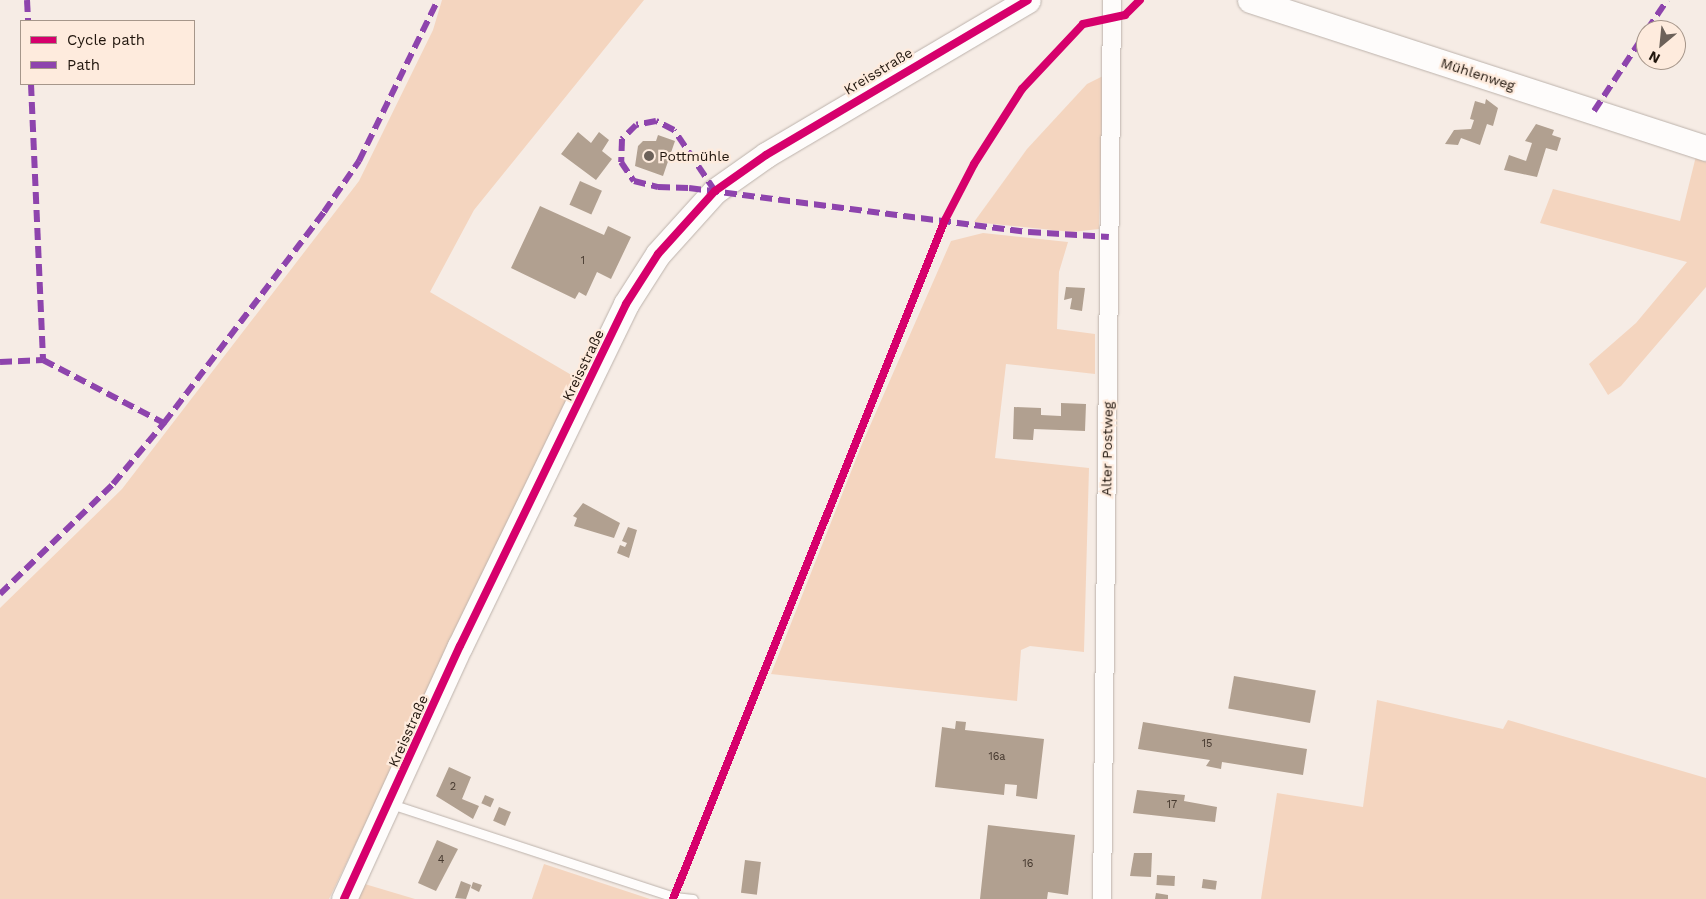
<!DOCTYPE html>
<html>
<head>
<meta charset="utf-8">
<style>
  body { margin:0 }
  #map { position:relative; width:1706px; height:899px; overflow:hidden; background:#f6ece5; font-family:"Work Sans",sans-serif }
  div>[style] { position:absolute }
  .green>* { inset:0; background:#f4d5bf }
  .building>* { inset:0; background:#b1a090; transform-origin:0 0 }
  .roads { filter:drop-shadow(0 0 1px #bcb2ab) drop-shadow(0 0 1px #bcb2ab) }
  .lane>* { height:9px; margin:-4.5px; padding:0 4.5px; transform-origin:4.5px; border-radius:4.5px; background:#fefcfb }
  .street>* { height:18px; margin:-9px; padding:0 9px; transform-origin:9px; border-radius:9px; background:#fefcfb }
  .secondary>* { height:25px; margin:-12.5px; padding:0 12.5px; transform-origin:12.5px; border-radius:12.5px; background:#fefcfb }
  .quiet>* { height:6px; margin-top:-3px; transform-origin:0; background:repeating-linear-gradient(90deg,#8e44ad 0 12px,transparent 0 18px) }
  .cycleway>* { height:8px; margin:-4px; padding:0 4px; transform-origin:4px; border-radius:4px; background:#d6006c }
  .dots>* { width:14px; height:14px; translate:-50% -50%; box-sizing:border-box; border:2px solid #feebdd; border-radius:50% }
  span { translate:-50% -50%; white-space:nowrap; text-align:center; line-height:1.15; -webkit-text-stroke:4.5px #feebdd; paint-order:stroke }
  .number-label { font-size:11px; color:#45382e }
  .number-label span { -webkit-text-stroke-width:0 }
  .street-label { font-size:14px; color:#21160d }
  .poi-label { font-size:14px; color:#21160d }
  .left { translate:0 -50%; text-align:left }
  .legend { position:absolute; left:20px; top:20px; width:175px; height:65px; box-sizing:border-box; background:#feebdd; border:1px solid #a6968a; margin:0; padding:6px 9px; list-style:none; font-size:15px; color:#21160d }
  .legend li { display:flex; align-items:center; gap:10px; height:25px }
  .legend b { width:25px; border:1px solid #a6968a }
  .north { position:absolute; left:1636px; top:20px; width:50px; height:50px; box-sizing:border-box; background:#feebdd; border:1px solid #a6968a; border-radius:50%; rotate:208deg; font-size:14px; font-weight:700; line-height:20px; text-align:center; color:#21160d }
  .north::after { content:''; display:block; margin:auto; width:18px; height:22px; background:#6c6159; clip-path:polygon(50% 0,100% 100%,50% 72%,0 100%) }
</style>
</head>
<body>
<div id="map">
  <div class="green">
    <i style="clip-path:polygon(442px 0,644px 0,474px 210px,430px 292px,580px 380px,329px 899px,0 899px,0 608px,122px 489px,359px 181px,433px 30px)"></i>
    <i style="clip-path:polygon(1103px 76px,1099px 229px,1072px 232px,974px 222px,1027px 149px,1087px 84px)"></i>
    <i style="clip-path:polygon(1697px 152px,1706px 155px,1706px 287px,1621px 386px,1608px 395px,1589px 364px,1636px 323px,1687px 262px,1540px 223px,1553px 189px,1680px 221px)"></i>
    <i style="clip-path:polygon(983px 233px,1068px 242px,1059px 272px,1057px 329px,1095px 334px,1095px 374px,1006px 364px,995px 458px,1089px 468px,1084px 652px,1030px 646px,1021px 650px,1017px 701px,771px 674px,862px 444px,951px 241px)"></i>
    <i style="clip-path:polygon(1377px 700px,1503px 729px,1508px 720px,1706px 778px,1706px 899px,1261px 899px,1277px 793px,1363px 807px)"></i>
    <i style="clip-path:polygon(544px 864px,650px 899px,532px 899px)"></i>
    <i style="clip-path:polygon(358px 882px,415px 899px,351px 899px)"></i>
  </div>
  <div class="building">
    <i style="clip-path:polygon(1486px 99px,1498px 108px,1493px 126px,1487px 124px,1480px 145px,1461px 138px,1458px 145px,1445px 144px,1454px 130px,1471px 129px,1474px 120px,1470px 119px,1475px 101px,1485px 104px)"></i>
    <i style="clip-path:polygon(1536px 124px,1554px 130px,1552px 135px,1561px 138px,1557px 151px,1546px 148px,1537px 177px,1504px 170px,1509px 155px,1526px 161px,1532px 143px,1525px 141px)"></i>
    <i style="clip-path:polygon(578px 132px,591px 143px,599px 132px,609px 140px,602px 151px,612px 159px,596px 180px,561px 154px)"></i>
    <i style="clip-path:polygon(658px 135px,675px 141px,663px 176px,635px 166px,638px 146px,643px 141px,656px 141px)"></i>
    <i style="left:580px;top:181px;width:24px;height:26px;rotate:24deg"></i>
    <i style="clip-path:polygon(540px 206px,604px 235px,608px 226px,631px 237px,611px 279px,597px 272px,586px 296px,579px 292px,575px 299px,511px 268px)"></i>
    <i style="clip-path:polygon(1066px 287px,1085px 288px,1082px 311px,1070px 309px,1072px 298px,1064px 300px)"></i>
    <i style="clip-path:polygon(1061px 403px,1086px 404px,1085px 431px,1034px 429px,1033px 440px,1013px 439px,1014px 407px,1041px 408px,1041px 415px,1061px 416px)"></i>
    <i style="clip-path:polygon(583px 503px,620px 523px,614px 538px,574px 526px,577px 518px,573px 516px)"></i>
    <i style="clip-path:polygon(628px 527px,637px 530px,629px 558px,617px 553px,620px 545px,625px 547px,627px 543px,622px 541px)"></i>
    <i style="left:1234px;top:676px;width:83px;height:33px;rotate:10deg"></i>
    <i style="clip-path:polygon(956px 721px,966px 722px,965px 730px,1044px 739px,1037px 799px,1016px 796px,1017px 785px,1005px 784px,1004px 795px,935px 787px,942px 727px,955px 729px)"></i>
    <i style="clip-path:polygon(1143px 722px,1307px 749px,1303px 775px,1222px 762px,1221px 769px,1206px 766px,1210px 760px,1138px 749px)"></i>
    <i style="clip-path:polygon(449px 767px,471px 777px,462px 799px,479px 806px,473px 819px,436px 796px)"></i>
    <i style="clip-path:polygon(1137px 790px,1185px 795px,1184px 801px,1217px 807px,1215px 822px,1133px 813px)"></i>
    <i style="left:485px;top:795px;width:10px;height:9px;rotate:24deg"></i>
    <i style="left:499px;top:807px;width:13px;height:15px;rotate:23deg"></i>
    <i style="clip-path:polygon(988px 825px,1075px 835px,1068px 895px,1048px 892px,1047px 899px,980px 899px)"></i>
    <i style="clip-path:polygon(437px 840px,458px 849px,436px 891px,418px 883px)"></i>
    <i style="clip-path:polygon(1134px 853px,1152px 853px,1151px 877px,1130px 876px)"></i>
    <i style="left:745px;top:860px;width:16px;height:33px;rotate:7deg"></i>
    <i style="left:1157px;top:875px;width:18px;height:10px;rotate:3deg"></i>
    <i style="left:1203px;top:879px;width:14px;height:9px;rotate:8deg"></i>
    <i style="clip-path:polygon(461px 881px,471px 885px,466px 899px,455px 898px)"></i>
    <i style="clip-path:polygon(473px 882px,482px 885px,479px 892px,471px 888px)"></i>
    <i style="clip-path:polygon(1156px 893px,1168px 895px,1168px 899px,1155px 899px)"></i>
  </div>
  <div class="roads">
    <div class="lane">
      <i style="left:391px;top:804px;width:298px;rotate:18.2deg"></i>
      <i style="left:674px;top:897px;width:19px;rotate:6deg"></i>
    </div>
    <div class="street">
      <i style="left:1102px;top:899px;width:899px;rotate:-89.36deg"></i>
    </div>
    <div class="secondary">
      <i style="left:1250px;top:0;width:479px;rotate:18deg"></i>
      <i style="left:344px;top:899px;width:278px;rotate:-65.4deg"></i>
      <i style="left:460px;top:646px;width:380px;rotate:-64.1deg"></i>
      <i style="left:626px;top:304px;width:59px;rotate:-57.4deg"></i>
      <i style="left:658px;top:254px;width:85px;rotate:-47.9deg"></i>
      <i style="left:715px;top:191px;width:62px;rotate:-35.2deg"></i>
      <i style="left:766px;top:155px;width:304px;rotate:-30.6deg"></i>
    </div>
  </div>
  <div class="quiet">
    <i style="left:27px;top:0;width:21px;rotate:87deg"></i>
    <i style="left:1647px;top:30px;width:36px;rotate:-56deg"></i>
    <i style="left:31px;top:84px;width:276px;rotate:87.5deg"></i>
    <i style="left:1594px;top:111px;width:95px;rotate:-56.6deg"></i>
    <i style="left:715px;top:191px;width:73px;rotate:-123.9deg"></i>
    <i style="left:674px;top:130px;width:20px;rotate:-153deg"></i>
    <i style="left:656px;top:121px;width:20px;rotate:169deg"></i>
    <i style="left:636px;top:125px;width:20px;rotate:135deg"></i>
    <i style="left:622px;top:139px;width:23px;rotate:92deg"></i>
    <i style="left:621px;top:162px;width:23px;rotate:56deg"></i>
    <i style="left:634px;top:181px;width:25px;rotate:14deg"></i>
    <i style="left:658px;top:187px;width:31px;rotate:2deg"></i>
    <i style="left:689px;top:188px;width:343px;rotate:7.4deg"></i>
    <i style="left:1029px;top:232px;width:80px;rotate:3.6deg"></i>
    <i style="left:0;top:362px;width:43px;rotate:-2.7deg"></i>
    <i style="left:43px;top:360px;width:136px;rotate:27.5deg"></i>
    <i style="left:0;top:594px;width:158px;rotate:-44.2deg"></i>
    <i style="left:113px;top:484px;width:80px;rotate:-50.1deg"></i>
    <i style="left:164px;top:423px;width:265px;rotate:-52.8deg"></i>
    <i style="left:324px;top:212px;width:62px;rotate:-55.5deg"></i>
    <i style="left:359px;top:161px;width:179px;rotate:-63.9deg"></i>
  </div>
  <div class="cycleway">
    <i style="left:344px;top:899px;width:278px;rotate:-65.4deg"></i>
    <i style="left:460px;top:646px;width:380px;rotate:-64.1deg"></i>
    <i style="left:626px;top:304px;width:59px;rotate:-57.4deg"></i>
    <i style="left:658px;top:254px;width:85px;rotate:-47.9deg"></i>
    <i style="left:715px;top:191px;width:62px;rotate:-35.2deg"></i>
    <i style="left:766px;top:155px;width:304px;rotate:-30.6deg"></i>
    <i style="left:673px;top:899px;width:731px;rotate:-68.17deg"></i>
    <i style="left:945px;top:220px;width:63px;rotate:-62.6deg"></i>
    <i style="left:974px;top:164px;width:89px;rotate:-57.4deg"></i>
    <i style="left:1022px;top:89px;width:89px;rotate:-46.8deg"></i>
    <i style="left:1083px;top:24px;width:43px;rotate:-12.1deg"></i>
    <i style="left:1125px;top:15px;width:21px;rotate:-45deg"></i>
  </div>
  <div class="dots">
    <i style="left:649px;top:156px;background:#6c6159"></i>
  </div>
  <div class="number-label">
    <span style="left:583px;top:261px">1</span>
    <span style="left:1207px;top:744px">15</span>
    <span style="left:997px;top:757px">16a</span>
    <span style="left:453px;top:787px">2</span>
    <span style="left:1172px;top:805px">17</span>
    <span style="left:441px;top:860px">4</span>
    <span style="left:1028px;top:864px">16</span>
  </div>
  <div class="street-label">
    <span style="left:878px;top:71px;rotate:-31deg">Kreisstraße</span>
    <span style="left:1478px;top:74px;rotate:18deg">Mühlenweg</span>
    <span style="left:583px;top:365px;rotate:-64deg">Kreisstraße</span>
    <span style="left:1107px;top:449px;rotate:-89deg">Alter Postweg</span>
    <span style="left:408px;top:731px;rotate:-66deg">Kreisstraße</span>
  </div>
  <div class="poi-label">
    <span class="left" style="left:659px;top:156px">Pottmühle</span>
  </div>
  <ul class="legend">
  <li><b style="height:6px;background:#d6006c"></b>Cycle path</li>
  <li><b style="height:6px;background:#8e44ad"></b>Path</li>
  </ul>
  <div class="north">N</div>
</div>
</body>
</html>
